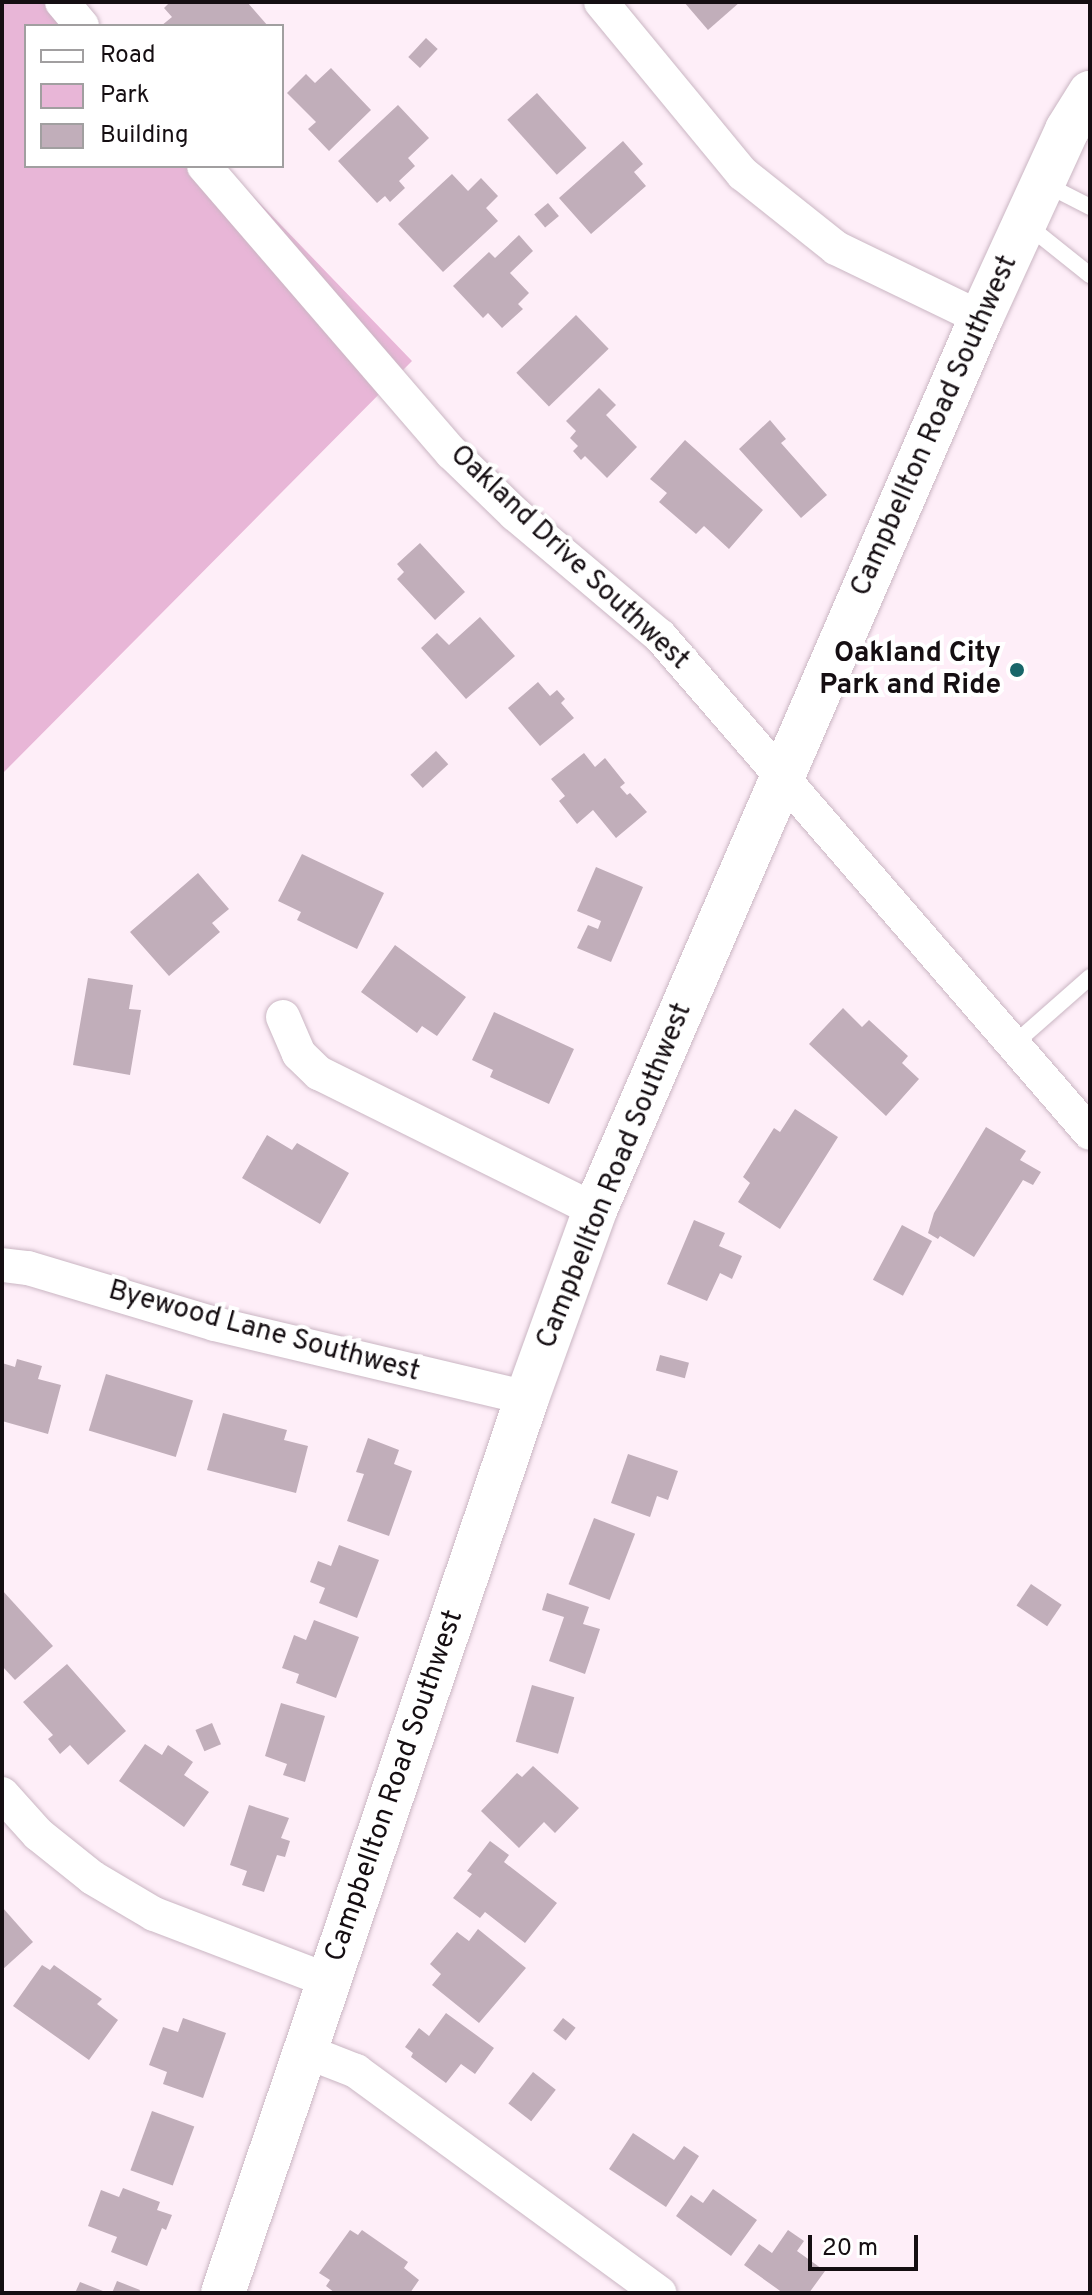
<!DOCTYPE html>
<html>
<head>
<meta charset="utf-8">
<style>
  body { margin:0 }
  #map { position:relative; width:1092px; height:2295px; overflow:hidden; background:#feeef8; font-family:Overpass,sans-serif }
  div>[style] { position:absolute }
  .green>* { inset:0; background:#e8b6d7 }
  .building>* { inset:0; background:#c1aeba; transform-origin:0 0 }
  .roads { filter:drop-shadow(0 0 2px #cab6c3) drop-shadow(0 0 2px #cab6c3) }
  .service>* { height:16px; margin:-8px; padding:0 8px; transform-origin:8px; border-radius:8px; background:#fff }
  .minor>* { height:34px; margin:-17px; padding:0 17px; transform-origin:17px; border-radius:17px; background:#fff }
  .secondary>* { height:44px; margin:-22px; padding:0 22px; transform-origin:22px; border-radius:22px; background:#fff }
  .dots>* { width:22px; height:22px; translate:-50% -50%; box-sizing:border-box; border:4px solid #fff; border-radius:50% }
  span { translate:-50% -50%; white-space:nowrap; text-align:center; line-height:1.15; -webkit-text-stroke:8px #fff; paint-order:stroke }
  .street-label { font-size:28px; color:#150e12 }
  .poi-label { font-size:28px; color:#150e12; font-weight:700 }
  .right { translate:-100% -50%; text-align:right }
  .frame { position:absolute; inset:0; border:4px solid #150e12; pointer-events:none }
  .legend { position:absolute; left:24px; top:24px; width:260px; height:144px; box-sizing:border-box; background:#fff; border:2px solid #a19fa0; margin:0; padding:10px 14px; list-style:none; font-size:24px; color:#150e12 }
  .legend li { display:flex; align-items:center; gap:16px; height:40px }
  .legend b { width:40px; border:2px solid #a19fa0 }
  .scale { position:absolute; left:808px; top:2235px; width:110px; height:36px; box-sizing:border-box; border:4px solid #150e12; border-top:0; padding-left:10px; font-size:24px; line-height:28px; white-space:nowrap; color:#150e12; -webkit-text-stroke:6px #fff; paint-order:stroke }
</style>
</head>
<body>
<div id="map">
  <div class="green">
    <i style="clip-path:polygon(2px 2px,66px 2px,89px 26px,26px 26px,26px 166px,224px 166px,412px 361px,2px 774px)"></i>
  </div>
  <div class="building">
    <i style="clip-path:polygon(170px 2px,247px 2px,268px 26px,161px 26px,172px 17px,164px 8px)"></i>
    <i style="clip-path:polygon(684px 2px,740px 2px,708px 30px)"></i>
    <i style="left:426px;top:38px;width:16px;height:26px;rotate:43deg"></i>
    <i style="clip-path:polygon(331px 68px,371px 110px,329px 151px,308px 129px,316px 122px,287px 93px,306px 74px,315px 83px)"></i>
    <i style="left:537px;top:93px;width:74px;height:40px;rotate:48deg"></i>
    <i style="clip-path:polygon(398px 105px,429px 138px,408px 158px,415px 166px,399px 181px,405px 188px,390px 202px,385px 196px,377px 203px,338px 161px)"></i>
    <i style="clip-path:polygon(623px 141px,643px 164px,634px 172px,646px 186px,591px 234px,559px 198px)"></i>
    <i style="clip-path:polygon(452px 174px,468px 191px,481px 178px,498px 196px,486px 208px,498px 221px,443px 272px,398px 224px)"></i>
    <i style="left:548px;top:203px;width:17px;height:18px;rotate:50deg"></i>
    <i style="clip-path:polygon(519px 235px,533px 251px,510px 273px,529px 293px,518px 304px,523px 309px,502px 328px,488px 313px,483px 318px,453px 286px,489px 252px,495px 258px)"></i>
    <i style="left:576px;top:315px;width:47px;height:83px;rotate:46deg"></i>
    <i style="clip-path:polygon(599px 388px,616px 405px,606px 415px,637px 447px,607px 478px,585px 456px,581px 460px,573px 451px,578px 446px,570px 438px,576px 431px,566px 421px)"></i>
    <i style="clip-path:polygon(770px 420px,786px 439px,781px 443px,827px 495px,801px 518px,739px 449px)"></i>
    <i style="clip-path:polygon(685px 440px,763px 510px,729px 549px,704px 526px,696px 534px,659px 502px,667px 493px,650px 479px)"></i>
    <i style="clip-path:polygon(420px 543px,465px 592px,435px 620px,397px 579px,404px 572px,397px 564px)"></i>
    <i style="clip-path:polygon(480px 617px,515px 656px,466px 699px,421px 648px,437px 633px,449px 645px)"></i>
    <i style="clip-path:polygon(538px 682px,550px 696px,557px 690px,565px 699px,561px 703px,574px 718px,540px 746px,508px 708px)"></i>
    <i style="left:436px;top:751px;width:18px;height:35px;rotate:47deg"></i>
    <i style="clip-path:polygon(584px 753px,595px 767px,605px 758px,625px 783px,620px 787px,627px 795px,630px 793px,647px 812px,616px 838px,593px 810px,577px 824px,559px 801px,565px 796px,551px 779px)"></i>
    <i style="clip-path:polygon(302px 854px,384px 893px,357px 949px,297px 920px,301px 912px,278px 901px)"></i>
    <i style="clip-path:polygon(596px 867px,643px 887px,611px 962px,577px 948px,588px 925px,598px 929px,601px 921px,577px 911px)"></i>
    <i style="clip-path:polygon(198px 873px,229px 909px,212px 923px,220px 932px,169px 976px,130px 932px)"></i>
    <i style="clip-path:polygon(395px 945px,466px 997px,437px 1036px,422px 1026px,417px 1033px,361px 992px)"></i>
    <i style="clip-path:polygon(88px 978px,133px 985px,129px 1009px,141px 1010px,130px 1075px,73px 1065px)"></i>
    <i style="clip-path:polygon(843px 1008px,862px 1027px,869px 1020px,908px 1056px,902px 1063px,919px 1079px,886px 1116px,809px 1044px)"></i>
    <i style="clip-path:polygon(494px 1012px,574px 1049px,549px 1104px,490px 1077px,493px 1070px,472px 1060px)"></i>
    <i style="clip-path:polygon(795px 1109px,838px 1137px,780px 1229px,738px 1202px,750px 1183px,743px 1177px,774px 1128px,780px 1132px)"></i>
    <i style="clip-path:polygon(986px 1127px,1026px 1151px,1020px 1160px,1041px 1172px,1033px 1185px,1023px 1180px,974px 1257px,940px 1236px,938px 1239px,928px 1233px,934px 1213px)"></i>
    <i style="clip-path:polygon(267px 1135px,292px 1150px,297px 1143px,349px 1173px,320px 1224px,242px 1178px)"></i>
    <i style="clip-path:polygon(694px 1220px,725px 1233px,719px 1246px,742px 1256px,732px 1279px,720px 1273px,707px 1301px,667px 1284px)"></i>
    <i style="left:902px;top:1225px;width:34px;height:62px;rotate:28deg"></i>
    <i style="left:660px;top:1355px;width:30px;height:16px;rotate:15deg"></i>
    <i style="clip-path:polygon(17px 1359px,42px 1366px,38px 1379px,61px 1385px,48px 1434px,2px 1421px,2px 1363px,15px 1367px)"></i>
    <i style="left:106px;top:1374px;width:91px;height:59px;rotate:17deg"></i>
    <i style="clip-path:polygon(223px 1413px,287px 1430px,284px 1440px,308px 1446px,296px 1493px,207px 1470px)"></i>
    <i style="clip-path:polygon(368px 1438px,399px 1450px,394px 1464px,412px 1471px,389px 1536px,347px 1521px,364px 1474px,356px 1472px)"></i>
    <i style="clip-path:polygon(628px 1454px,678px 1471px,668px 1500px,657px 1496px,650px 1517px,611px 1503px)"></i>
    <i style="left:594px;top:1518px;width:44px;height:71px;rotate:21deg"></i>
    <i style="clip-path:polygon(339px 1545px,379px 1560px,357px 1618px,319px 1603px,325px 1588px,310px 1582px,318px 1561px,331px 1566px)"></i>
    <i style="left:1031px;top:1584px;width:37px;height:26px;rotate:34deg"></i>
    <i style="clip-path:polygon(2px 1590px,53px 1646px,15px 1680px,2px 1666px)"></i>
    <i style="clip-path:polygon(547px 1593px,589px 1607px,583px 1624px,600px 1629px,585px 1674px,549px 1661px,564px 1617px,542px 1610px)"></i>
    <i style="clip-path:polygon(314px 1620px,359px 1637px,336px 1698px,296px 1683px,299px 1674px,282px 1668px,294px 1635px,306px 1640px)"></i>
    <i style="clip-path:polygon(67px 1664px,126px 1731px,88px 1765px,70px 1745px,60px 1754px,48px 1739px,53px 1735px,23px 1702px)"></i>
    <i style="left:532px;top:1685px;width:44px;height:59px;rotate:16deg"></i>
    <i style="clip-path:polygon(281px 1703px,325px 1716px,305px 1782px,283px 1775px,287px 1764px,265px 1756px)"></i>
    <i style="left:212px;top:1723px;width:23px;height:18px;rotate:67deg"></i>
    <i style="clip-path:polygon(145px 1744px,162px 1755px,168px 1745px,193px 1762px,184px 1775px,209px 1792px,184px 1827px,119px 1781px)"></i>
    <i style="clip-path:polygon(533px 1766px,579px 1808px,555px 1833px,544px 1822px,519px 1848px,481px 1811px,517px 1773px,522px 1777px)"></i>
    <i style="clip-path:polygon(249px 1805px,289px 1818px,281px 1838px,290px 1841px,285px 1857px,277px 1855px,264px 1892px,242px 1885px,247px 1871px,230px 1865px)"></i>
    <i style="clip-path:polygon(490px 1841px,509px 1855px,504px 1862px,557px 1903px,525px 1943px,485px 1912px,480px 1918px,453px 1898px,472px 1874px,467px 1871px)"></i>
    <i style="clip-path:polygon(2px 1907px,33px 1942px,2px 1970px)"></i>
    <i style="clip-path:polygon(478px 1929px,526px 1968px,479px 2023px,432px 1985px,441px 1974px,430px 1964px,457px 1932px,469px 1941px)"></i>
    <i style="clip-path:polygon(42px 1965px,50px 1970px,54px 1965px,102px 1999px,97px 2004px,118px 2020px,89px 2060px,13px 2006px)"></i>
    <i style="clip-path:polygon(446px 2013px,494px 2048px,475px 2074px,461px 2064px,446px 2083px,411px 2057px,413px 2053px,405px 2047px,419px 2028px,429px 2036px)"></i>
    <i style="clip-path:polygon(183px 2018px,226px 2033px,203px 2098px,163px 2084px,167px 2072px,149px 2065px,163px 2027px,178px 2032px)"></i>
    <i style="left:563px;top:2018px;width:16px;height:16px;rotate:38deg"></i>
    <i style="left:533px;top:2072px;width:29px;height:40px;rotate:38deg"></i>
    <i style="left:152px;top:2111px;width:45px;height:63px;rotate:20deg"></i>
    <i style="clip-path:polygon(633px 2133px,674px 2160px,684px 2146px,699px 2156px,666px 2207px,609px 2169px)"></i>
    <i style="clip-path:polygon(123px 2188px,160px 2202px,157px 2210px,172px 2215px,166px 2230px,162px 2228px,147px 2266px,111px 2252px,117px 2237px,88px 2226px,101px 2190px,119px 2197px)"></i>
    <i style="clip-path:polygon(713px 2189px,757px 2220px,731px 2256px,676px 2216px,691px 2195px,703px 2203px)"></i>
    <i style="clip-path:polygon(350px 2230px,358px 2235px,362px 2230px,408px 2262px,404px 2268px,419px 2280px,410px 2293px,335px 2293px,326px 2286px,330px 2280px,319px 2273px)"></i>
    <i style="clip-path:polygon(788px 2230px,804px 2241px,797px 2251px,825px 2271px,809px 2293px,783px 2293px,744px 2265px,759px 2244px,772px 2253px)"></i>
    <i style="clip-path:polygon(117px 2281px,140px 2290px,139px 2293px,112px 2293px)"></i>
    <i style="clip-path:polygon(80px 2282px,108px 2293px,75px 2293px)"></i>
  </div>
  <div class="roads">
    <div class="service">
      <i style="left:1045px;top:184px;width:51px;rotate:27.1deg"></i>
      <i style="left:1026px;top:224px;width:82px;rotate:38.6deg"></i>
      <i style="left:1014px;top:1044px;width:101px;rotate:-41.4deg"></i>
    </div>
    <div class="minor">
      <i style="left:62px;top:2px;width:31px;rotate:50deg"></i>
      <i style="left:601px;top:2px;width:223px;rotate:50.5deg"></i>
      <i style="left:743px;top:174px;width:119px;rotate:38.5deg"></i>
      <i style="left:836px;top:248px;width:161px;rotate:25.8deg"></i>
      <i style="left:204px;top:166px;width:379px;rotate:49.2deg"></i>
      <i style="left:452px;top:453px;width:88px;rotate:44.1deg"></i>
      <i style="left:515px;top:514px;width:189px;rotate:40.1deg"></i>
      <i style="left:660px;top:636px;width:657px;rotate:49.13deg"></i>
      <i style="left:283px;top:1017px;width:40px;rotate:66.6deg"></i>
      <i style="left:299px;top:1054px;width:28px;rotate:44deg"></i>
      <i style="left:319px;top:1073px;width:308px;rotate:26.4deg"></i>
      <i style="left:2px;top:1265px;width:26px;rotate:7deg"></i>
      <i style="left:28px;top:1268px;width:195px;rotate:16.7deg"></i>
      <i style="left:215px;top:1324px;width:321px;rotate:13.3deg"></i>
      <i style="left:2px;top:1794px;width:54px;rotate:48deg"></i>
      <i style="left:38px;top:1834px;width:70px;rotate:38.7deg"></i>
      <i style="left:93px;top:1878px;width:71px;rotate:30.5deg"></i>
      <i style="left:154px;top:1914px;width:187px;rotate:20.9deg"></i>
      <i style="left:305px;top:2051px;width:55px;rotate:21.4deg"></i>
      <i style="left:356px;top:2071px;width:376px;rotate:36.2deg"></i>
    </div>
    <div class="secondary">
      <i style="left:223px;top:2293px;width:945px;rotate:-71.24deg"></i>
      <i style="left:527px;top:1398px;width:200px;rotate:-70.1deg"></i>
      <i style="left:595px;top:1210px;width:972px;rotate:-66.6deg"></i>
      <i style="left:981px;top:318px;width:207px;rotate:-65.4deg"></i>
      <i style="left:1067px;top:130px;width:44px;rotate:-58.1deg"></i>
    </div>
  </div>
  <div class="dots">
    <i style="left:1017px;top:670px;background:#186669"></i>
  </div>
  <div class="street-label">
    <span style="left:935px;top:426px;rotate:-66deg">Campbellton Road Southwest</span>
    <span style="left:569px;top:558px;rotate:43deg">Oakland Drive Southwest</span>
    <span style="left:615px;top:1176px;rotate:-68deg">Campbellton Road Southwest</span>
    <span style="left:264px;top:1332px;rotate:15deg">Byewood Lane Southwest</span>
    <span style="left:395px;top:1786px;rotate:-71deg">Campbellton Road Southwest</span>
  </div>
  <div class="poi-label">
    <span class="right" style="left:1001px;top:670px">Oakland City<br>Park and Ride</span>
  </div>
  <div class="frame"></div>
  <ul class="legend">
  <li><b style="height:10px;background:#fff"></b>Road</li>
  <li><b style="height:22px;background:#e8b6d7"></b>Park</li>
  <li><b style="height:22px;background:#c1aeba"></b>Building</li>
  </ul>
  <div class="scale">20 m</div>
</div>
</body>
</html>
